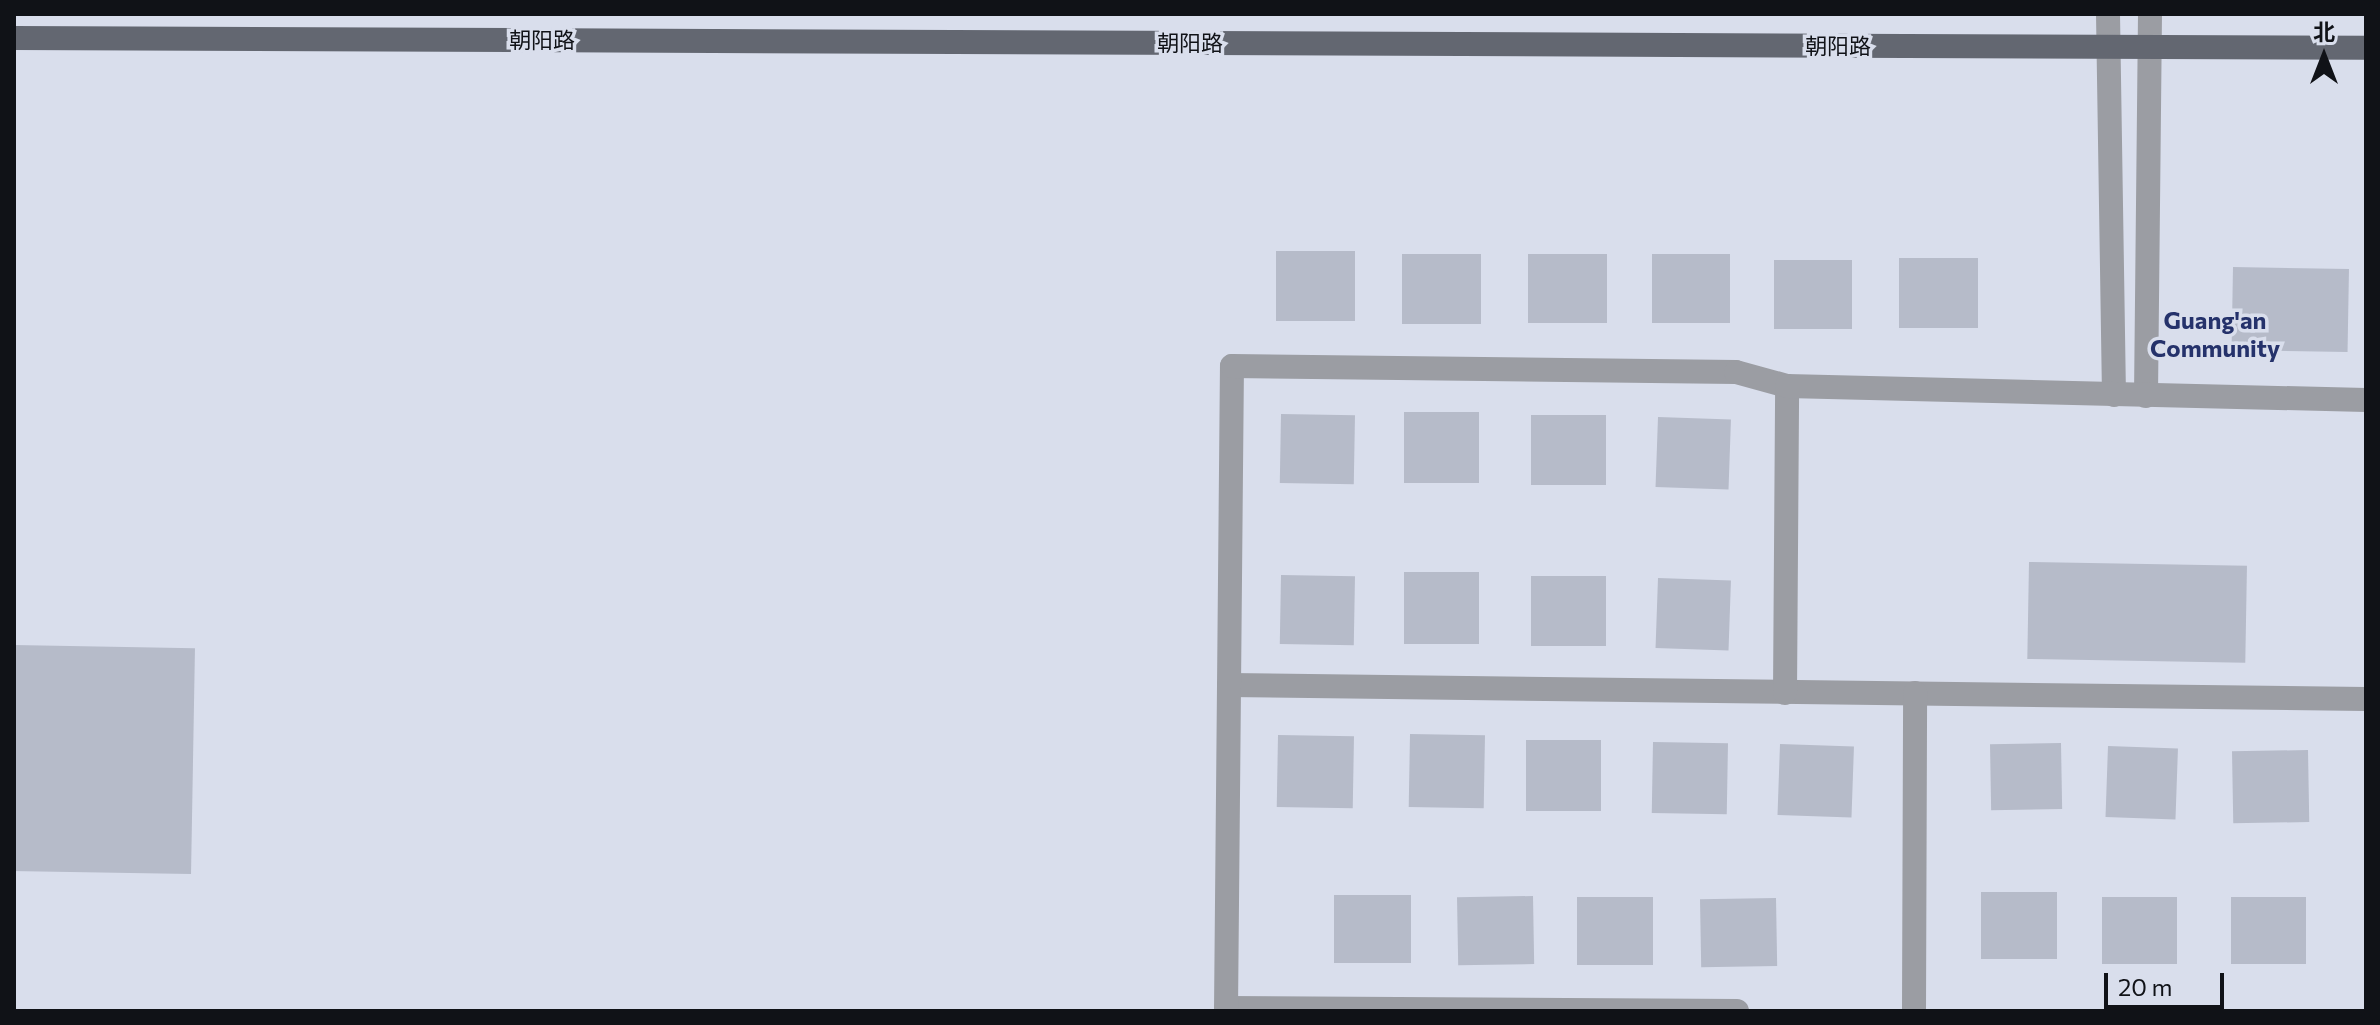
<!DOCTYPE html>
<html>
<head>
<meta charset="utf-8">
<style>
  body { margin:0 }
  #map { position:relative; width:2380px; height:1025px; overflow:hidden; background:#d9deec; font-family:Commissioner,"Noto Sans SC",sans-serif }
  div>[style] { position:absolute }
  .building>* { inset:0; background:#b6bbc9; transform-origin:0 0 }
  .minor>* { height:24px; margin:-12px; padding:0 12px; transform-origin:12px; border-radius:12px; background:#9b9da3 }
  .major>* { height:24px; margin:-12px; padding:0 12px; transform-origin:12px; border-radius:12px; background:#636771 }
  span { translate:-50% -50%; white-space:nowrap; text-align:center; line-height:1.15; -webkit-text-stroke:7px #d9deec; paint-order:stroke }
  .street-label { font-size:22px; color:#101217 }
  .neighbourhood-label { font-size:24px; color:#25326b; font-weight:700 }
  .frame { position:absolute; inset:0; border:16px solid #101217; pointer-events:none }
  .north { position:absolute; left:2284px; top:16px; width:80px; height:80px; -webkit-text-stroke:6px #d9deec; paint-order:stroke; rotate:0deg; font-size:22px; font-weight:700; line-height:32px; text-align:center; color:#101217 }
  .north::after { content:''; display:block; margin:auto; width:28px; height:36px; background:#101217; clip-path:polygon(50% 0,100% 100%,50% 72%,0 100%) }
  .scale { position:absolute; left:2104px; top:973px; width:120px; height:36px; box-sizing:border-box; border:4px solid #101217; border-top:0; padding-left:10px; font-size:24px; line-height:28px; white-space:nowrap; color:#101217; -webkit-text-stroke:6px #d9deec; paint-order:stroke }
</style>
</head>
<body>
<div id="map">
  <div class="building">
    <i style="left:1276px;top:251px;width:79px;height:70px"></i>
    <i style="left:1402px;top:254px;width:79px;height:70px"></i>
    <i style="left:1528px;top:254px;width:79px;height:69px"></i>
    <i style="left:1652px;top:254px;width:78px;height:69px"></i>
    <i style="left:1899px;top:258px;width:79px;height:70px"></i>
    <i style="left:1774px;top:260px;width:78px;height:69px"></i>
    <i style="left:2233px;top:267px;width:116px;height:83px;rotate:1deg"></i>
    <i style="left:1404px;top:412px;width:75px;height:71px"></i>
    <i style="left:1281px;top:414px;width:74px;height:69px;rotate:1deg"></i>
    <i style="left:1531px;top:415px;width:75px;height:70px"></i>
    <i style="left:1658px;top:417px;width:73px;height:70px;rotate:2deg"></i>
    <i style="left:2029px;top:562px;width:218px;height:97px;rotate:1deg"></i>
    <i style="left:1404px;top:572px;width:75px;height:72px"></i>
    <i style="left:1281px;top:575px;width:74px;height:69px;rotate:1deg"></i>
    <i style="left:1531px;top:576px;width:75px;height:70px"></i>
    <i style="left:1658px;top:578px;width:73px;height:70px;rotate:2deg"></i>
    <i style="left:14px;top:645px;width:181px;height:226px;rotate:1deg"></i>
    <i style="left:1410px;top:734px;width:75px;height:73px;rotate:1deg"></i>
    <i style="left:1278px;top:735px;width:76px;height:72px;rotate:1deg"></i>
    <i style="left:1526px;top:740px;width:75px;height:71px"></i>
    <i style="left:1653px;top:742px;width:75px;height:71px;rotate:1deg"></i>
    <i style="left:2061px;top:743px;width:66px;height:71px;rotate:89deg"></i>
    <i style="left:1780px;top:744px;width:74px;height:71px;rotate:2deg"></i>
    <i style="left:2108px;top:746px;width:70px;height:71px;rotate:2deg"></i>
    <i style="left:2308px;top:750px;width:72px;height:76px;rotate:89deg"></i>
    <i style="left:1981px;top:892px;width:76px;height:67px"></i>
    <i style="left:1334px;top:895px;width:77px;height:68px"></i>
    <i style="left:1533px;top:896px;width:68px;height:76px;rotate:89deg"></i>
    <i style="left:1577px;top:897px;width:76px;height:68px"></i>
    <i style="left:2102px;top:897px;width:75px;height:67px"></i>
    <i style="left:2231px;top:897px;width:75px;height:67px"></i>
    <i style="left:1776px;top:898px;width:68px;height:76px;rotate:89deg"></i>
  </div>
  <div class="minor">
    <i style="left:2108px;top:14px;width:381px;rotate:89.1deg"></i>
    <i style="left:2146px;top:396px;width:382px;rotate:-89.4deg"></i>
    <i style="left:1229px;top:685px;width:1137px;rotate:0.71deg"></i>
    <i style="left:1785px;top:693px;width:307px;rotate:-89.6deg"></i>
    <i style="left:1226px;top:1008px;width:511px;rotate:0.34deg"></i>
    <i style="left:1226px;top:1011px;width:645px;rotate:-89.47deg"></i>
    <i style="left:1232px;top:366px;width:504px;rotate:0.68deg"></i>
    <i style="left:1736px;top:372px;width:53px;rotate:15.4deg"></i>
    <i style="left:1787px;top:386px;width:579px;rotate:1.39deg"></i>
    <i style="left:1914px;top:1011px;width:318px;rotate:-89.8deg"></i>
  </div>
  <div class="major">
    <i style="left:14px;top:38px;width:2352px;rotate:0.24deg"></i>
  </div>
  <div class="street-label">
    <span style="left:542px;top:40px">朝阳路</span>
    <span style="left:1190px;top:43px">朝阳路</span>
    <span style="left:1838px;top:46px">朝阳路</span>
  </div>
  <div class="neighbourhood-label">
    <span style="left:2215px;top:334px">Guang'an<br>Community</span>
  </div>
  <div class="frame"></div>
  <div class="north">北</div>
  <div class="scale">20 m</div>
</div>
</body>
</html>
